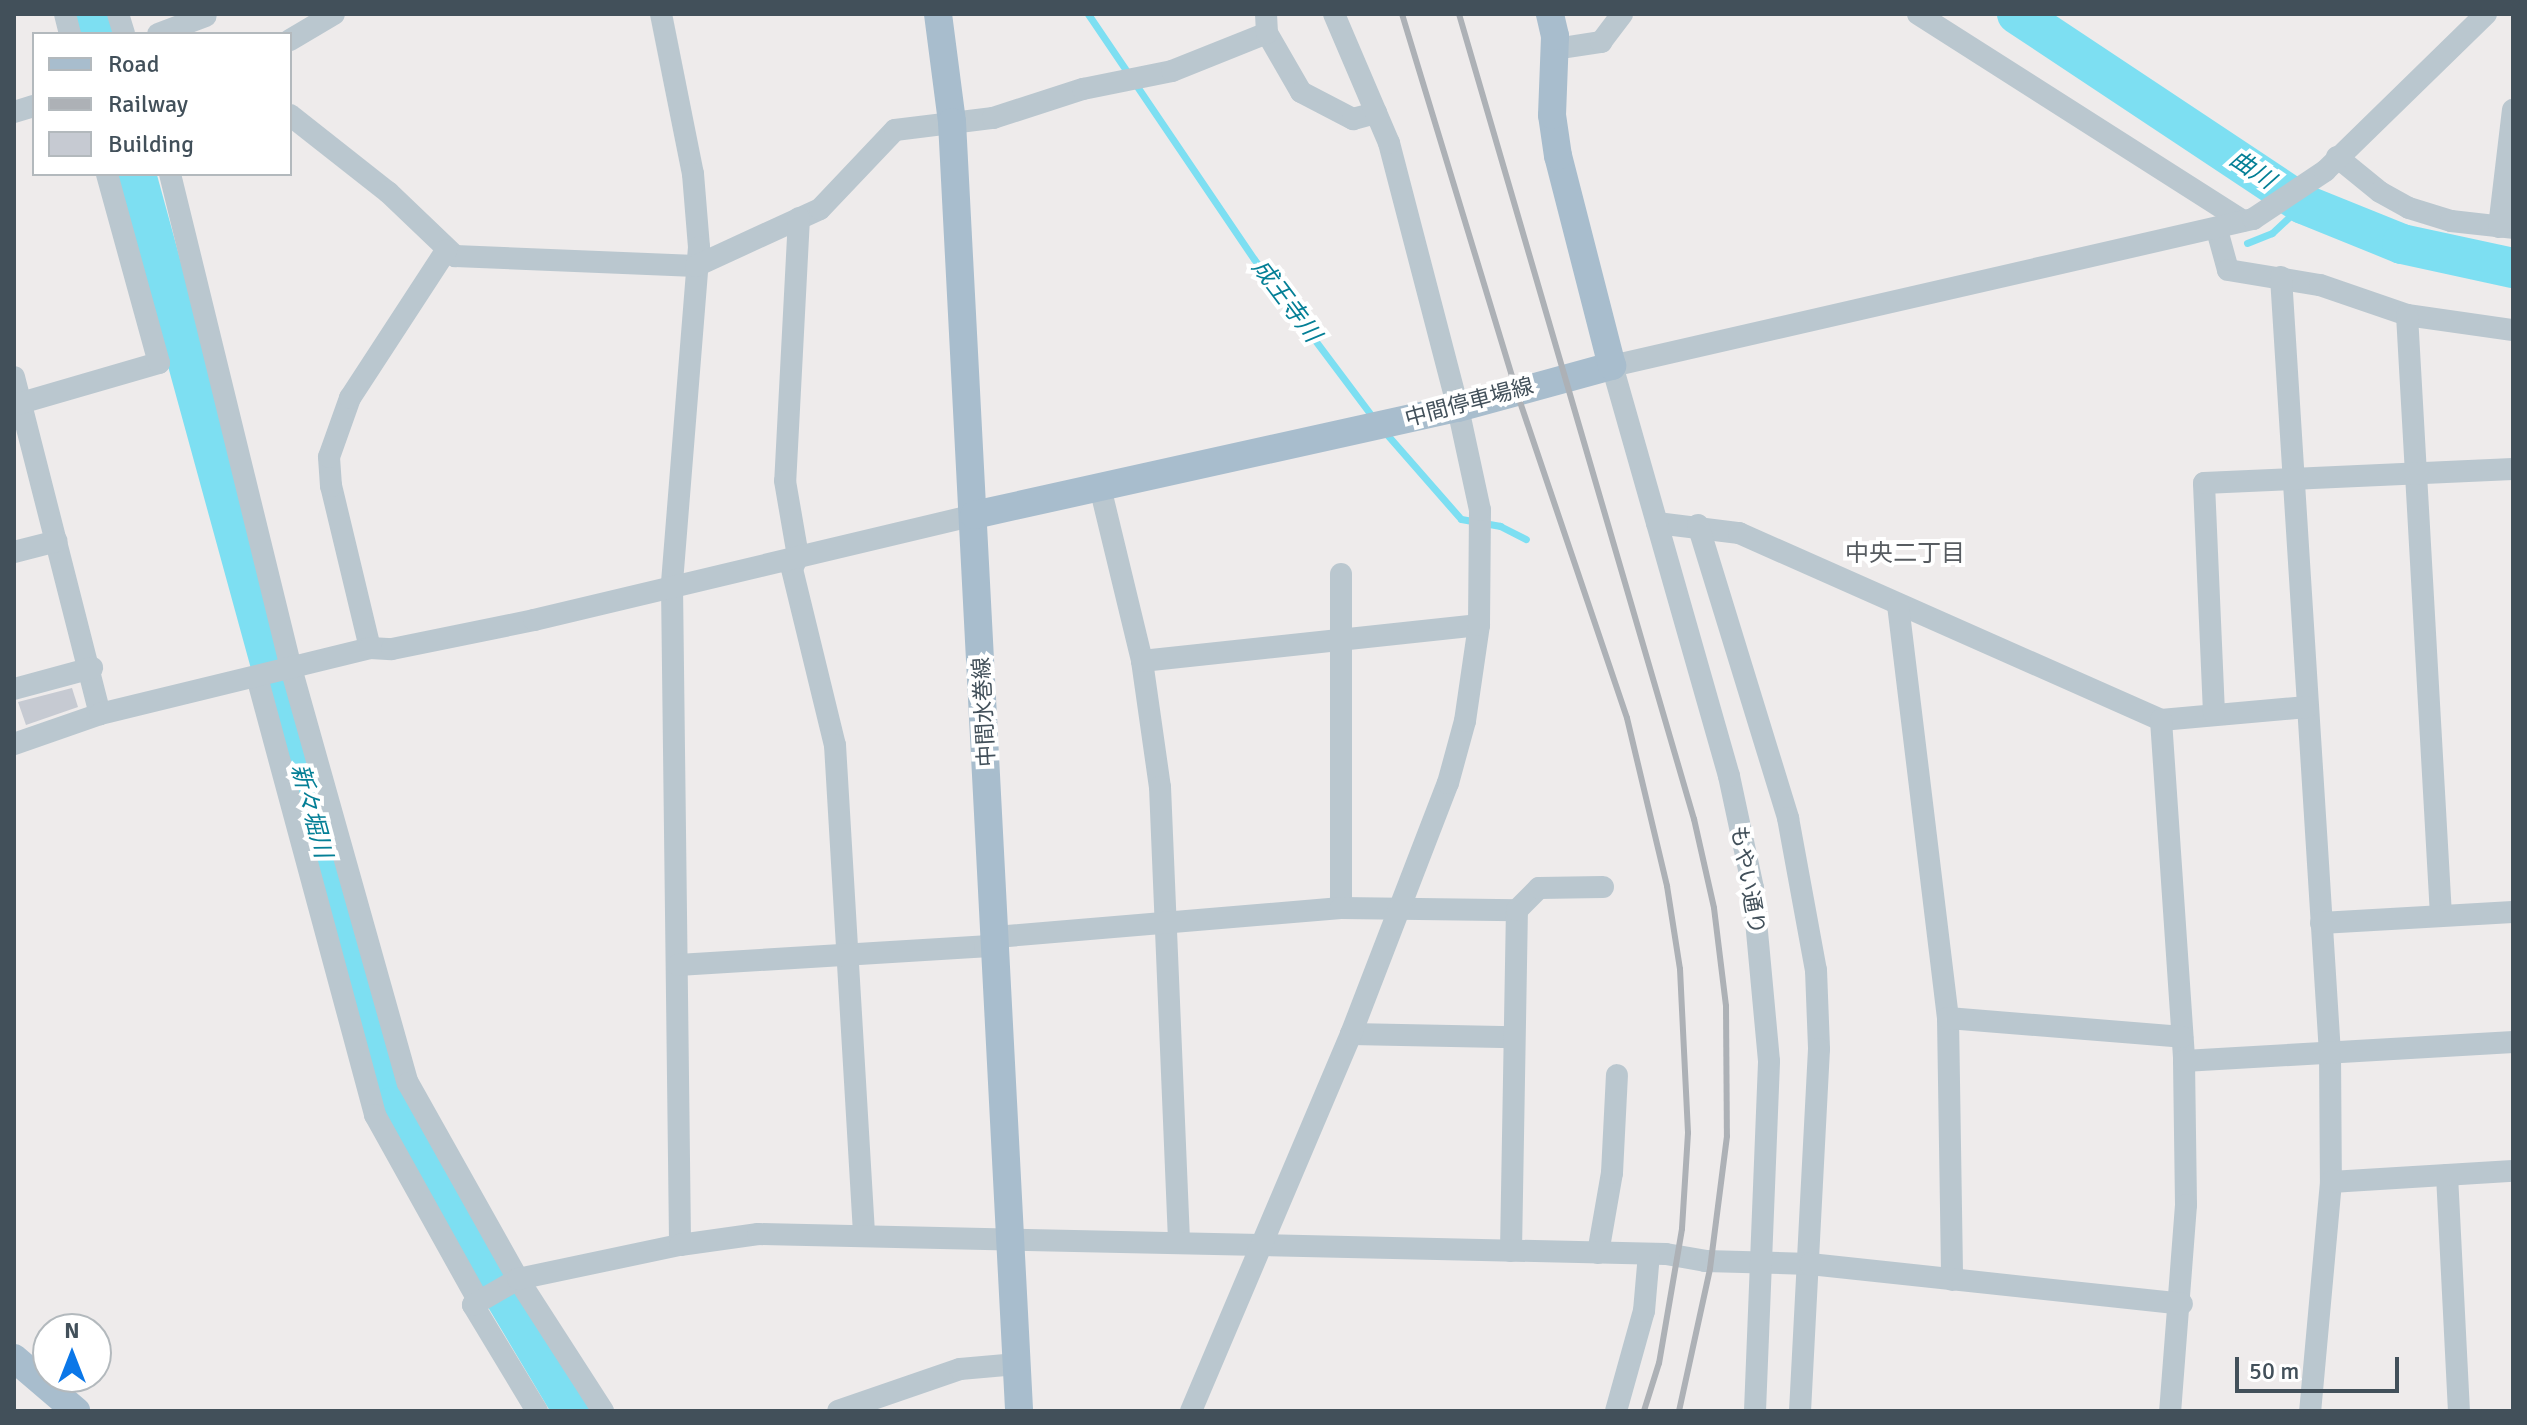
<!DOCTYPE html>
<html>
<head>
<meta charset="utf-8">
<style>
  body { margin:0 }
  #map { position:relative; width:2527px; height:1425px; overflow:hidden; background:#eeebeb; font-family:Signika,"Noto Sans JP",sans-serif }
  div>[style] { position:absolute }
  .stream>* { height:7px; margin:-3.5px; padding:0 3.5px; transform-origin:3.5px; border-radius:3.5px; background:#7ddff2 }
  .river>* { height:40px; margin:-20px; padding:0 20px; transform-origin:20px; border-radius:20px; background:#7ddff2 }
  .building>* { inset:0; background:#c6cad2 }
  .minor>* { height:22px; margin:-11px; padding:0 11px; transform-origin:11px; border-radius:11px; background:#bac7cf }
  .major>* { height:28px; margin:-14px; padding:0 14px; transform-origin:14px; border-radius:14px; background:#a8bdcd }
  .rail>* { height:6px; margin:-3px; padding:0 3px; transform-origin:3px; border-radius:3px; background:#adb1b6 }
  span { translate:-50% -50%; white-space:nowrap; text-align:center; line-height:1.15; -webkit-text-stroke:8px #fff; paint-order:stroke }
  .street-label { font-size:22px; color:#42505a }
  .water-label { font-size:24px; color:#047f96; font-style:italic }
  .neighbourhood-label { font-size:24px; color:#575c61 }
  .frame { position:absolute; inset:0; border:16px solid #42505a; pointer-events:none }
  .legend { position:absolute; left:32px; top:32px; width:260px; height:144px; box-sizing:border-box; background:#fff; border:2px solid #b3b9bd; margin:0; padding:10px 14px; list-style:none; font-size:24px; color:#42505a }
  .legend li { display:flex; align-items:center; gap:16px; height:40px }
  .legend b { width:40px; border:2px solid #b3b9bd }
  .north { position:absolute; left:32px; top:1313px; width:80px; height:80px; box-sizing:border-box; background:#fff; border:2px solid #b3b9bd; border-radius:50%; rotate:0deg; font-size:22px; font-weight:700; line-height:32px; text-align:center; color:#42505a }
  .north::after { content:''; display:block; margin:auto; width:28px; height:36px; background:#0b77e8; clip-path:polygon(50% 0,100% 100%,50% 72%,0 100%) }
  .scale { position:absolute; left:2235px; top:1357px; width:164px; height:36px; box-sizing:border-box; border:4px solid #42505a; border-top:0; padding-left:10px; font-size:24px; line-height:28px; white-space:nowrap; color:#42505a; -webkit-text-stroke:6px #fff; paint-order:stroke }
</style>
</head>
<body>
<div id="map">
  <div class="stream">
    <i style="left:1088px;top:14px;width:296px;rotate:55.9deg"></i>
    <i style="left:1254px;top:259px;width:201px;rotate:53.1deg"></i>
    <i style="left:2247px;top:243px;width:27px;rotate:-22deg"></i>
    <i style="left:2272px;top:233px;width:42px;rotate:-43.1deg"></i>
    <i style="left:1383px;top:430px;width:118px;rotate:48.8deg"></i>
    <i style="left:1461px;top:519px;width:40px;rotate:10deg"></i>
    <i style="left:1500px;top:526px;width:29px;rotate:27deg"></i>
  </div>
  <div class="river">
    <i style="left:93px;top:14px;width:21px;rotate:73deg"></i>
    <i style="left:2017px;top:14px;width:343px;rotate:33.6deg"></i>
    <i style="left:2303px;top:204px;width:107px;rotate:22deg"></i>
    <i style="left:2402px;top:244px;width:114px;rotate:12.2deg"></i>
    <i style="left:136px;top:174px;width:967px;rotate:74.66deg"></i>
    <i style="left:392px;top:1107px;width:354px;rotate:59.2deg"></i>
  </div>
  <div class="building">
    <i style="clip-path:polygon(72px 688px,78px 707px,26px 725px,18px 702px)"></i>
  </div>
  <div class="minor">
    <i style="left:65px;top:14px;width:21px;rotate:76deg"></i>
    <i style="left:118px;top:14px;width:21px;rotate:73deg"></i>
    <i style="left:661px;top:14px;width:163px;rotate:78.7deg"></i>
    <i style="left:693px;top:174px;width:73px;rotate:85.3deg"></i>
    <i style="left:699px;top:247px;width:340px;rotate:94.6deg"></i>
    <i style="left:672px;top:586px;width:659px;rotate:89.3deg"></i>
    <i style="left:1918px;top:14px;width:385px;rotate:32.5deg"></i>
    <i style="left:1267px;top:33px;width:68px;rotate:60deg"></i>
    <i style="left:1301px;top:92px;width:59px;rotate:27.4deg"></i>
    <i style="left:1353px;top:119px;width:24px;rotate:-15deg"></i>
    <i style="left:158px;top:34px;width:51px;rotate:-20.6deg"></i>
    <i style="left:290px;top:40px;width:51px;rotate:-30.6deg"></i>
    <i style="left:1555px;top:49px;width:47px;rotate:-8.7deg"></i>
    <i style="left:1601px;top:42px;width:35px;rotate:-53deg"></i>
    <i style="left:14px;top:112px;width:21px;rotate:-17deg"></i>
    <i style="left:290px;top:115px;width:125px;rotate:38.2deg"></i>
    <i style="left:388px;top:192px;width:93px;rotate:43.7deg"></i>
    <i style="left:455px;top:256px;width:241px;rotate:2.4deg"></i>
    <i style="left:696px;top:266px;width:136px;rotate:-24.7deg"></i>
    <i style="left:820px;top:209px;width:109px;rotate:-46.5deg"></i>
    <i style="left:895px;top:130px;width:99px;rotate:-7deg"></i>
    <i style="left:993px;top:118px;width:95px;rotate:-17.9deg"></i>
    <i style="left:1083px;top:89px;width:91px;rotate:-11.4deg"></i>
    <i style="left:1172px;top:71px;width:102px;rotate:-21.8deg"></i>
    <i style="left:1267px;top:33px;width:19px;rotate:-93deg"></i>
    <i style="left:2337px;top:157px;width:55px;rotate:39.1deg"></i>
    <i style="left:2380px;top:192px;width:33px;rotate:29deg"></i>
    <i style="left:2409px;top:208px;width:44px;rotate:17.2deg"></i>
    <i style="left:2451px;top:221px;width:62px;rotate:6.4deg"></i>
    <i style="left:170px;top:174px;width:509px;rotate:76.24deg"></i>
    <i style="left:291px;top:668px;width:431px;rotate:74.3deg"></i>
    <i style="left:408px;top:1083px;width:225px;rotate:60.7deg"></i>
    <i style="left:518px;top:1279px;width:157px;rotate:57.2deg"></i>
    <i style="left:799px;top:218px;width:263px;rotate:93deg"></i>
    <i style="left:785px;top:481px;width:76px;rotate:80.2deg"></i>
    <i style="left:798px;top:556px;width:14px;rotate:115deg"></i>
    <i style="left:792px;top:569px;width:181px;rotate:76.3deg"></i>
    <i style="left:835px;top:745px;width:489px;rotate:86.6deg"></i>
    <i style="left:2499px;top:227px;width:118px;rotate:-83.2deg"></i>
    <i style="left:2217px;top:230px;width:41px;rotate:74.6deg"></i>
    <i style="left:2228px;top:270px;width:93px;rotate:9.3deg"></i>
    <i style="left:2320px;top:285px;width:92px;rotate:19deg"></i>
    <i style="left:2407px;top:315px;width:107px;rotate:8.1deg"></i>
    <i style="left:2281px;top:277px;width:778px;rotate:86.39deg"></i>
    <i style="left:2330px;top:1053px;width:129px;rotate:89.6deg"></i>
    <i style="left:2331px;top:1182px;width:230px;rotate:95.2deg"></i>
    <i style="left:2407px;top:315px;width:602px;rotate:86.76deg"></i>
    <i style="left:14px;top:377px;width:348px;rotate:75.7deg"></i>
    <i style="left:14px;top:405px;width:151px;rotate:-16.2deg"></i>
    <i style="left:159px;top:363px;width:196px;rotate:-105.4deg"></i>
    <i style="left:1100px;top:487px;width:179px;rotate:76.4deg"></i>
    <i style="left:1142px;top:661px;width:127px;rotate:81.9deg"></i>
    <i style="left:1160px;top:787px;width:454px;rotate:87.6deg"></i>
    <i style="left:1657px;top:523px;width:83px;rotate:7deg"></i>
    <i style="left:1739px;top:533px;width:462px;rotate:23.9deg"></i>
    <i style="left:2161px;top:720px;width:147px;rotate:-5.1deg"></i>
    <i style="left:1698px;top:525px;width:307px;rotate:72.9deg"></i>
    <i style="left:1788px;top:818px;width:155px;rotate:79.6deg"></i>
    <i style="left:1816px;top:970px;width:79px;rotate:87.8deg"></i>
    <i style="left:1819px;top:1049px;width:362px;rotate:93deg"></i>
    <i style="left:14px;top:552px;width:44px;rotate:-14.3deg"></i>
    <i style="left:1898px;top:605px;width:416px;rotate:83.1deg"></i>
    <i style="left:1948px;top:1018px;width:262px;rotate:89.1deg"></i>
    <i style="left:370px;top:648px;width:167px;rotate:-103.5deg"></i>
    <i style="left:331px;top:486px;width:29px;rotate:-94deg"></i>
    <i style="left:329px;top:457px;width:63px;rotate:-70.4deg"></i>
    <i style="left:350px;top:398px;width:176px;rotate:-56.9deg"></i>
    <i style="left:1142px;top:661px;width:339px;rotate:-6.1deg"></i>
    <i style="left:257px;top:677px;width:454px;rotate:74.9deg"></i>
    <i style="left:375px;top:1115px;width:214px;rotate:60.9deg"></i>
    <i style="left:14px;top:689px;width:81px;rotate:-15.1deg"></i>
    <i style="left:2214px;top:713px;width:230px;rotate:-92.5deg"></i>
    <i style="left:2204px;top:483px;width:309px;rotate:-2.6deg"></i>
    <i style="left:2161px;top:720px;width:342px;rotate:86.1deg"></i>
    <i style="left:2184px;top:1061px;width:144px;rotate:89.2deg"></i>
    <i style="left:2186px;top:1205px;width:207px;rotate:94.4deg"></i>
    <i style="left:14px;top:744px;width:91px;rotate:-19.2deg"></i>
    <i style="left:100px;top:714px;width:278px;rotate:-13.7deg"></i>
    <i style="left:370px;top:648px;width:22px;rotate:3deg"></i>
    <i style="left:392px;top:649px;width:145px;rotate:-11.5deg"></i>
    <i style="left:534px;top:620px;width:452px;rotate:-13.4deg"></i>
    <i style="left:1341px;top:908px;width:334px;rotate:-90deg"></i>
    <i style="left:2321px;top:923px;width:192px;rotate:-3.3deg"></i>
    <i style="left:678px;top:965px;width:308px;rotate:-3.5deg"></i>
    <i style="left:985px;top:946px;width:14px;rotate:-39deg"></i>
    <i style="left:996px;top:937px;width:346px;rotate:-4.8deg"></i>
    <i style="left:1341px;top:908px;width:176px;rotate:0.7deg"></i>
    <i style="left:1948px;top:1018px;width:235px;rotate:4.6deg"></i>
    <i style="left:1351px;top:1034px;width:163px;rotate:1.1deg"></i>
    <i style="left:2184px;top:1061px;width:330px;rotate:-3.3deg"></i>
    <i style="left:2447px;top:1175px;width:236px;rotate:87.1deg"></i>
    <i style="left:2331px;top:1182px;width:182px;rotate:-3.5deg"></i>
    <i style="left:1511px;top:1251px;width:341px;rotate:-89deg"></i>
    <i style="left:1517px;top:910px;width:31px;rotate:-45deg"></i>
    <i style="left:1539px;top:888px;width:64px;rotate:-0.9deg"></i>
    <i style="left:1598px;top:1253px;width:81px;rotate:-80.1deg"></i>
    <i style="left:1612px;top:1173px;width:98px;rotate:-87.1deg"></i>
    <i style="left:537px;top:1411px;width:124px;rotate:-121.1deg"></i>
    <i style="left:473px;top:1305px;width:52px;rotate:-30deg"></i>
    <i style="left:518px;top:1279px;width:166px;rotate:-11.9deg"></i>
    <i style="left:680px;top:1245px;width:79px;rotate:-8deg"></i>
    <i style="left:758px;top:1234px;width:908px;rotate:1.26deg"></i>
    <i style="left:1666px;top:1254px;width:40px;rotate:10deg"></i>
    <i style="left:1705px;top:1261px;width:105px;rotate:1.6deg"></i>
    <i style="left:1810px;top:1264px;width:374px;rotate:6.1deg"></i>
    <i style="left:838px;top:1411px;width:129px;rotate:-19deg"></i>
    <i style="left:960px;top:1369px;width:57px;rotate:-5deg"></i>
    <i style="left:1191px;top:1411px;width:410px;rotate:-67deg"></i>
    <i style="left:1351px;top:1034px;width:269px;rotate:-68.9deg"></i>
    <i style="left:1448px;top:783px;width:64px;rotate:-74.7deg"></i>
    <i style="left:1465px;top:721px;width:97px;rotate:-81.7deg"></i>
    <i style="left:1479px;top:625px;width:115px;rotate:-89.5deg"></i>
    <i style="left:1480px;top:510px;width:104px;rotate:-102.2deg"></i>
    <i style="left:1458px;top:408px;width:274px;rotate:-104.6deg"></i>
    <i style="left:1389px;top:143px;width:140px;rotate:-113.1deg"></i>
    <i style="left:1616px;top:1411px;width:104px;rotate:-74.4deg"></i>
    <i style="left:1644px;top:1311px;width:57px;rotate:-85deg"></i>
    <i style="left:1755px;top:1411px;width:350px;rotate:-87.7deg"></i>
    <i style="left:1769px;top:1061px;width:174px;rotate:-95.3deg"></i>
    <i style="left:1753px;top:888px;width:115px;rotate:-102.1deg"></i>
    <i style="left:1729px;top:776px;width:426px;rotate:-105.9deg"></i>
    <i style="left:1612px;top:366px;width:658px;rotate:-12.92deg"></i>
    <i style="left:2253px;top:219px;width:87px;rotate:-33.7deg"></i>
    <i style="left:2325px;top:171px;width:225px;rotate:-44.3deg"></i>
  </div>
  <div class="major">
    <i style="left:938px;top:14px;width:109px;rotate:82.6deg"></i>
    <i style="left:952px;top:122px;width:1291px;rotate:87.02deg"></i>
    <i style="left:974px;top:515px;width:496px;rotate:-12.5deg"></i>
    <i style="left:1458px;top:408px;width:160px;rotate:-15.3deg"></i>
    <i style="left:1612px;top:366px;width:217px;rotate:-104.4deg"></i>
    <i style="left:1558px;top:156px;width:41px;rotate:-98.3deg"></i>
    <i style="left:1552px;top:115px;width:79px;rotate:-87.8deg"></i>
    <i style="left:1555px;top:36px;width:23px;rotate:-103deg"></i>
    <i style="left:14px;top:1358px;width:82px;rotate:40.5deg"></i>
  </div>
  <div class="rail">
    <i style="left:1402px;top:14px;width:393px;rotate:73.1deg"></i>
    <i style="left:1516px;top:390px;width:346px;rotate:71.3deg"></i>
    <i style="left:1627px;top:718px;width:173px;rotate:76.6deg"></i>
    <i style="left:1667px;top:886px;width:84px;rotate:81.1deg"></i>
    <i style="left:1680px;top:969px;width:164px;rotate:87.2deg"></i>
    <i style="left:1688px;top:1133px;width:96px;rotate:93.6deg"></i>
    <i style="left:1682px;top:1229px;width:136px;rotate:99.7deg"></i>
    <i style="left:1659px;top:1363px;width:50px;rotate:107.4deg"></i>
    <i style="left:1459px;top:14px;width:839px;rotate:73.73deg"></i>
    <i style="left:1694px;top:819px;width:91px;rotate:77.3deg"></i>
    <i style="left:1714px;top:908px;width:99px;rotate:83deg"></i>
    <i style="left:1726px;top:1006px;width:130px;rotate:89.6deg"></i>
    <i style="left:1727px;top:1136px;width:134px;rotate:97.3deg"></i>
    <i style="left:1710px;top:1269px;width:145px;rotate:102.3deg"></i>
  </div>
  <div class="street-label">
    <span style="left:1469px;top:402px;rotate:-15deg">中間停車場線</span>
    <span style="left:984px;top:712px;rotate:-93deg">中間水巻線</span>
    <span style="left:1748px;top:880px;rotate:80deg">もやい通り</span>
  </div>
  <div class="water-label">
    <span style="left:2252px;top:170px;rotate:34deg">曲川</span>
    <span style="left:1286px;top:301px;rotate:53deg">成王寺川</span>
    <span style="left:311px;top:811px;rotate:75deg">新々堀川</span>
  </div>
  <div class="neighbourhood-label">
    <span style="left:1905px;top:554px">中央二丁目</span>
  </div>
  <div class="frame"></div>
  <ul class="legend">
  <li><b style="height:10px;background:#a8bdcd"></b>Road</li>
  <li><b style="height:10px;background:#adb1b6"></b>Railway</li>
  <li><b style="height:22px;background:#c6cad2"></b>Building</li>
  </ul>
  <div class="north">N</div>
  <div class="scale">50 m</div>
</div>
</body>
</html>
